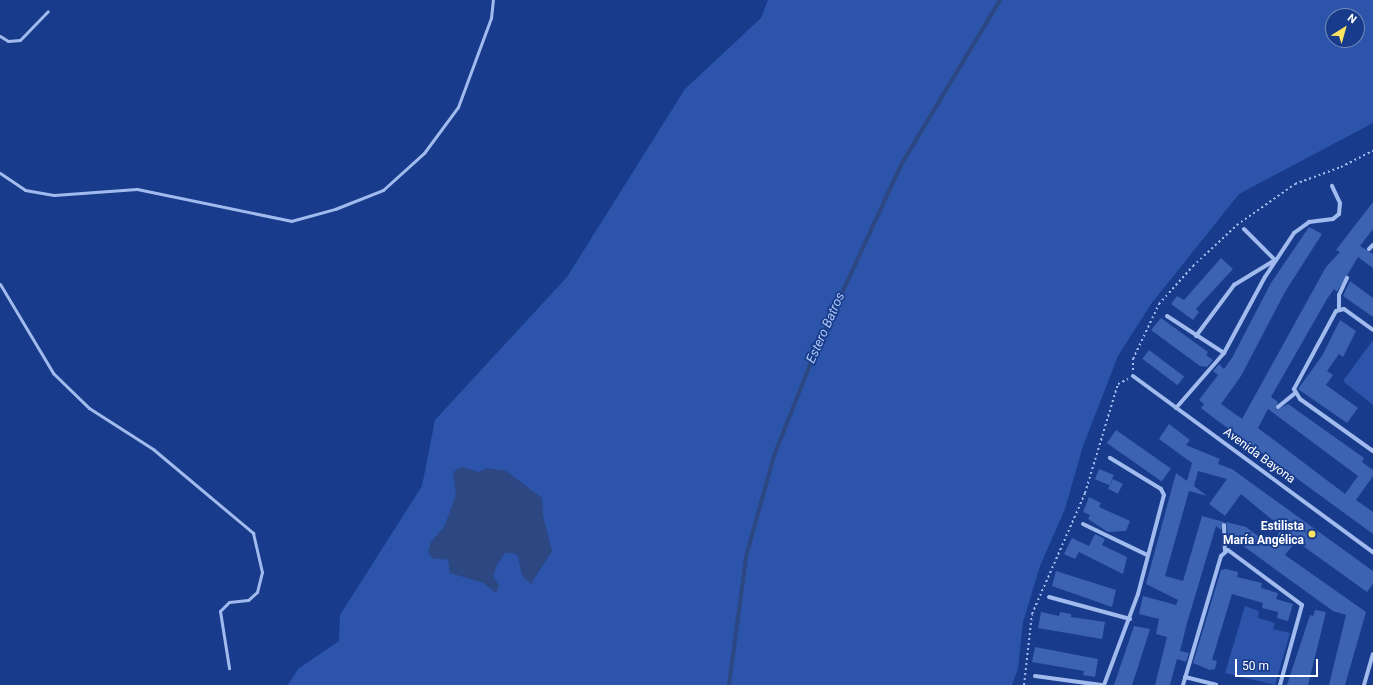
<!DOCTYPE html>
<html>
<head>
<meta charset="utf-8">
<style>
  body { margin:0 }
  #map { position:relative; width:1373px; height:685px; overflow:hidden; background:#183c8b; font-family:Roboto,sans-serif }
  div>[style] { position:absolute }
  .green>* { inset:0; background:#2b54aa }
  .water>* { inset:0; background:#2c4782 }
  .stream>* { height:3.5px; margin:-1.75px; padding:0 1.75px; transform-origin:1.75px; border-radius:1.75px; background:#2c4782 }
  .building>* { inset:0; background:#3c62b2; transform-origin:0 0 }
  .path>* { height:2px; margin-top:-1px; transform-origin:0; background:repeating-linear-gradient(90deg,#a2bbee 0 2px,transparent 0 5px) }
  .service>* { height:3px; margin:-1.5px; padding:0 1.5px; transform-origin:1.5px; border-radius:1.5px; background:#a2bbee }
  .minor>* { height:4px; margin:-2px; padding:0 2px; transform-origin:2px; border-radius:2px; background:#a2bbee }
  .dots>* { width:11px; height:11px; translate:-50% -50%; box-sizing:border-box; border:2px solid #183c8b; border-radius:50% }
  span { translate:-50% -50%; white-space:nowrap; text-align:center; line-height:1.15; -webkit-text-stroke:3.5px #183c8b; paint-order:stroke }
  .street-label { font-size:12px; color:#fff }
  .poi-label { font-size:12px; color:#fff; font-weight:700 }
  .right { translate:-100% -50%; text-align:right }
  .water-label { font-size:13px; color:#aec6f5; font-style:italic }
  .north { position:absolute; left:1325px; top:8px; width:40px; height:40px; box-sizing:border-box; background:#183c8b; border:1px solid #748ab9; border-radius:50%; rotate:37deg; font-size:11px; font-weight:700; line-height:16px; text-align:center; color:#fff }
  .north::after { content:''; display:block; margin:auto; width:14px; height:18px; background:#ffe45f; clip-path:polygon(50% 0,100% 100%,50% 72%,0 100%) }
  .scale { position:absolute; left:1235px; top:659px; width:83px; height:18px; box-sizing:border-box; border:2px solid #fff; border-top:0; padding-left:5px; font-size:12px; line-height:14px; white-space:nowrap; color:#fff; -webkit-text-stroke:3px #183c8b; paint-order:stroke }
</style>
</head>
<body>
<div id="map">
  <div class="green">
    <i style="clip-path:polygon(evenodd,768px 0,1373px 0,1373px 123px,1239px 194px,1151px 304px,1118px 356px,1083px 446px,1065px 509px,1040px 566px,1023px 622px,1018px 669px,1012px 685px,288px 685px,298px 669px,339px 641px,340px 615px,422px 486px,435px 420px,567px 277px,685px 89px,761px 18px,768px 0,1333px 16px,1357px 16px,1357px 40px,1333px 40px,1333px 16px)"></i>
    <i style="clip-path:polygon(1373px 340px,1373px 405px,1343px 381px)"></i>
    <i style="clip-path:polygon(1245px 606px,1259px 611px,1258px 618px,1275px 623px,1273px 629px,1290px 633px,1275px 685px,1225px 673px)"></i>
  </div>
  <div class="water">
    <i style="clip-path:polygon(462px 467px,479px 472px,487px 468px,506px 471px,542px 498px,543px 516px,552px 551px,531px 584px,522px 576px,518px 556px,513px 553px,505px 553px,497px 565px,493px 576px,499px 586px,496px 593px,484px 583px,450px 573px,448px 560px,432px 558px,428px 552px,431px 542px,444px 527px,456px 495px,453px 472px)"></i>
  </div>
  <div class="stream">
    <i style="left:729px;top:685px;width:129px;rotate:-82.4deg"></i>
    <i style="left:746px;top:557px;width:105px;rotate:-74.5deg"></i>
    <i style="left:774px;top:456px;width:119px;rotate:-68.4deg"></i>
    <i style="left:818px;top:345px;width:198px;rotate:-65.2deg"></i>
    <i style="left:901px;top:165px;width:192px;rotate:-59deg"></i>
  </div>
  <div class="building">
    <i style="clip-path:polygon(evenodd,1373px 202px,1373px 229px,1360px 246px,1373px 254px,1373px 268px,1358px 257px,1337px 292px,1334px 289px,1327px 299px,1271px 397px,1278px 402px,1276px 410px,1288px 404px,1364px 458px,1362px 462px,1373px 470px,1373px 476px,1356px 500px,1373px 512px,1373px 534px,1214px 418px,1201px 408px,1204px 404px,1199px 400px,1218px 375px,1213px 371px,1219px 364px,1224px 369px,1232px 358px,1271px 283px,1309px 227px,1322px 234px,1285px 292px,1241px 376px,1221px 404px,1242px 419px,1326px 267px,1340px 252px,1336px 250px,1373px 202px,1268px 409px,1358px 476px,1345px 494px,1258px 428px,1268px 409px)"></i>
    <i style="clip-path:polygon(1221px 258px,1233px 269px,1196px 309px,1199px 312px,1193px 320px,1171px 304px,1177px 296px,1184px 300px)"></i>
    <i style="clip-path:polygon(1350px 281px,1373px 298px,1373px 317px,1343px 296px)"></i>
    <i style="clip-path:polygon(1161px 318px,1208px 352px,1206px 355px,1213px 360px,1207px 367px,1200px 366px,1151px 330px)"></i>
    <i style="clip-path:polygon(1340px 320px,1356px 331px,1343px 357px,1339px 354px,1327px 371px,1333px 375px,1326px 385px,1358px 408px,1347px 423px,1298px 389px,1322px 356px)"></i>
    <i style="left:1149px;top:350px;width:44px;height:11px;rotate:37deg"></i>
    <i style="clip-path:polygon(1169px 424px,1190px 440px,1186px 445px,1220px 459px,1218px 464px,1232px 469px,1373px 571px,1373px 584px,1367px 592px,1296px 541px,1285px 555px,1366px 612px,1345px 685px,1329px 685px,1346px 615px,1333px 611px,1228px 535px,1226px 522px,1246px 527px,1267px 543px,1272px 543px,1282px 528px,1241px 494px,1225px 516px,1209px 504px,1227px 479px,1198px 471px,1194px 486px,1207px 496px,1189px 491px,1165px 576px,1183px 581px,1202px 516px,1224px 522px,1221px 530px,1216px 526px,1187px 623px,1180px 651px,1189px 653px,1186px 662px,1177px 659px,1170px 685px,1155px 685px,1167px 637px,1156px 634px,1159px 619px,1139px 614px,1143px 596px,1176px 605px,1178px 600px,1146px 584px,1176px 473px,1187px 481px,1192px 463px,1159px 439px)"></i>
    <i style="left:1116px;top:430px;width:67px;height:16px;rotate:35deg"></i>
    <i style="left:1099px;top:469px;width:16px;height:11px;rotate:22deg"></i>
    <i style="left:1113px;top:479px;width:11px;height:11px;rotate:27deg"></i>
    <i style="clip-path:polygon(1089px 497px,1101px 503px,1099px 507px,1130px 521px,1126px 531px,1108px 532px,1088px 519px,1090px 515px,1083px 512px)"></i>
    <i style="clip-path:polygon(1095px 534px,1105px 539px,1102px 545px,1127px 557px,1123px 574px,1079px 552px,1075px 559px,1064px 554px,1072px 538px,1089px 546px)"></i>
    <i style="clip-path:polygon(1226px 569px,1238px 572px,1237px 577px,1262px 583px,1261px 588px,1278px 593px,1276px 599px,1293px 604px,1288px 621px,1277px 618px,1278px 612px,1262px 608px,1263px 603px,1232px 594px,1212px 660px,1217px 661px,1215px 669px,1210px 670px,1193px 663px,1221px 570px)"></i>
    <i style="clip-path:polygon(1056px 571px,1116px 590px,1112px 607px,1052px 586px)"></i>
    <i style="clip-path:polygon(1315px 610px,1326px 612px,1308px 685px,1287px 685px,1310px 615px,1313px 616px)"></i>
    <i style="clip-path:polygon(1041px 612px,1059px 616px,1060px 612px,1071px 614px,1071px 617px,1105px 622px,1102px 639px,1038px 628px)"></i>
    <i style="clip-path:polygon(1134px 626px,1150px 629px,1137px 670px,1132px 685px,1114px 685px)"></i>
    <i style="clip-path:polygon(1035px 647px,1098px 659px,1095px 677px,1083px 675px,1084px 671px,1032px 662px)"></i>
  </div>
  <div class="path">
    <i style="left:1241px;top:222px;width:66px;rotate:-35.1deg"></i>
    <i style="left:1295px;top:184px;width:49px;rotate:-20.3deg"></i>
    <i style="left:1341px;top:167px;width:36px;rotate:-27deg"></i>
    <i style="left:1133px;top:370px;width:11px;rotate:-90deg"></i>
    <i style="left:1133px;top:359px;width:61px;rotate:-64.7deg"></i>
    <i style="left:1159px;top:304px;width:51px;rotate:-48.2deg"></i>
    <i style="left:1193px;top:266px;width:62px;rotate:-43deg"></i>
    <i style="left:1024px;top:685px;width:71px;rotate:-83.6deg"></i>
    <i style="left:1032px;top:614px;width:132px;rotate:-66.3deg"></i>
    <i style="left:1085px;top:493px;width:114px;rotate:-73.2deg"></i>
    <i style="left:1118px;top:384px;width:11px;rotate:-27deg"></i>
  </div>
  <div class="service">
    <i style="left:0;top:36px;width:9px;rotate:32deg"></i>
    <i style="left:8px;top:41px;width:12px;rotate:-5deg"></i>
    <i style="left:20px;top:40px;width:40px;rotate:-46deg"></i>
    <i style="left:0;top:173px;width:30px;rotate:34deg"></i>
    <i style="left:25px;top:190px;width:29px;rotate:10deg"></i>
    <i style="left:54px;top:195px;width:83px;rotate:-4.1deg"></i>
    <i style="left:137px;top:189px;width:157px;rotate:11.7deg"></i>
    <i style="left:291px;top:221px;width:46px;rotate:-15.3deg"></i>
    <i style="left:335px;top:209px;width:52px;rotate:-21.6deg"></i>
    <i style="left:383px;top:190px;width:55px;rotate:-42.1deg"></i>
    <i style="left:424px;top:153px;width:57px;rotate:-53.5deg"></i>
    <i style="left:458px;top:107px;width:95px;rotate:-69.7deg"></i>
    <i style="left:491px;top:18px;width:18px;rotate:-84deg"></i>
    <i style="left:0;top:284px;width:104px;rotate:59.2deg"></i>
    <i style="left:53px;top:373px;width:50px;rotate:44.2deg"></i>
    <i style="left:89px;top:408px;width:76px;rotate:32.6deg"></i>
    <i style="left:153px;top:449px;width:131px;rotate:40deg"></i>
    <i style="left:253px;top:533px;width:40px;rotate:77deg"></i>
    <i style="left:262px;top:572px;width:21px;rotate:104deg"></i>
    <i style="left:257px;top:592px;width:12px;rotate:138deg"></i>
    <i style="left:248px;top:600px;width:19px;rotate:174deg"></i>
    <i style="left:229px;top:602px;width:13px;rotate:135deg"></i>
    <i style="left:220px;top:611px;width:58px;rotate:81deg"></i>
  </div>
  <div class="minor">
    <i style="left:1244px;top:229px;width:44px;rotate:45deg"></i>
    <i style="left:1369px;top:249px;width:6px;rotate:-45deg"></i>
    <i style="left:1339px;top:309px;width:14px;rotate:-90deg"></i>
    <i style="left:1339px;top:295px;width:19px;rotate:-65deg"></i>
    <i style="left:1167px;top:316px;width:68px;rotate:33deg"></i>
    <i style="left:1373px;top:330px;width:36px;rotate:-144deg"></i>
    <i style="left:1344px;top:309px;width:8px;rotate:166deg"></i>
    <i style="left:1336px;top:311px;width:89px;rotate:118.3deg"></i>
    <i style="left:1294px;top:389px;width:12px;rotate:59deg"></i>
    <i style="left:1300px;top:399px;width:90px;rotate:35.5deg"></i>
    <i style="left:1196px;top:336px;width:64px;rotate:-53.3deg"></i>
    <i style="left:1234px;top:285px;width:48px;rotate:-31.4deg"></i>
    <i style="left:1133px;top:376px;width:298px;rotate:36.3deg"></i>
    <i style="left:1278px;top:407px;width:22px;rotate:-39deg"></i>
    <i style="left:1176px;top:408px;width:73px;rotate:-48.9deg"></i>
    <i style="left:1224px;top:353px;width:86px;rotate:-61.7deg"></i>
    <i style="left:1265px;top:277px;width:53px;rotate:-56.6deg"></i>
    <i style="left:1294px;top:233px;width:19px;rotate:-36deg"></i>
    <i style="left:1309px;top:222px;width:24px;rotate:-7deg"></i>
    <i style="left:1333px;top:219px;width:8px;rotate:-40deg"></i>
    <i style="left:1339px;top:214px;width:11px;rotate:-85deg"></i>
    <i style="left:1340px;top:203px;width:19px;rotate:-115deg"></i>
    <i style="left:1083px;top:524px;width:71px;rotate:25.8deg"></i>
    <i style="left:1224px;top:525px;width:25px;rotate:88deg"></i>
    <i style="left:1049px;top:597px;width:84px;rotate:15.2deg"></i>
    <i style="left:1035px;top:676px;width:67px;rotate:7.8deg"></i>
    <i style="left:1185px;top:677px;width:32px;rotate:14deg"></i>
    <i style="left:1104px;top:685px;width:97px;rotate:-69.5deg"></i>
    <i style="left:1138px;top:594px;width:102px;rotate:-75.3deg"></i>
    <i style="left:1164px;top:495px;width:7px;rotate:-117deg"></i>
    <i style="left:1161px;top:489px;width:60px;rotate:-148.7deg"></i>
    <i style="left:1183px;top:685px;width:134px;rotate:-73.6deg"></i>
    <i style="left:1221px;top:556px;width:9px;rotate:-41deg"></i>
    <i style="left:1228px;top:550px;width:92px;rotate:36.6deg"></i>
    <i style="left:1302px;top:605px;width:83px;rotate:105.4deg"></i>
    <i style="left:1364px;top:685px;width:32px;rotate:-74deg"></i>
  </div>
  <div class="dots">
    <i style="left:1312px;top:534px;background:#ffe45f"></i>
  </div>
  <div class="street-label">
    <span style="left:1259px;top:456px;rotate:36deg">Avenida Bayona</span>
  </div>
  <div class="poi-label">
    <span class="right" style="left:1304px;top:534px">Estilista<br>María Angélica</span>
  </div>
  <div class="water-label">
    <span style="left:826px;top:328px;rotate:-66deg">Estero Batros</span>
  </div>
  <div class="north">N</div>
  <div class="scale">50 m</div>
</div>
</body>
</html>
